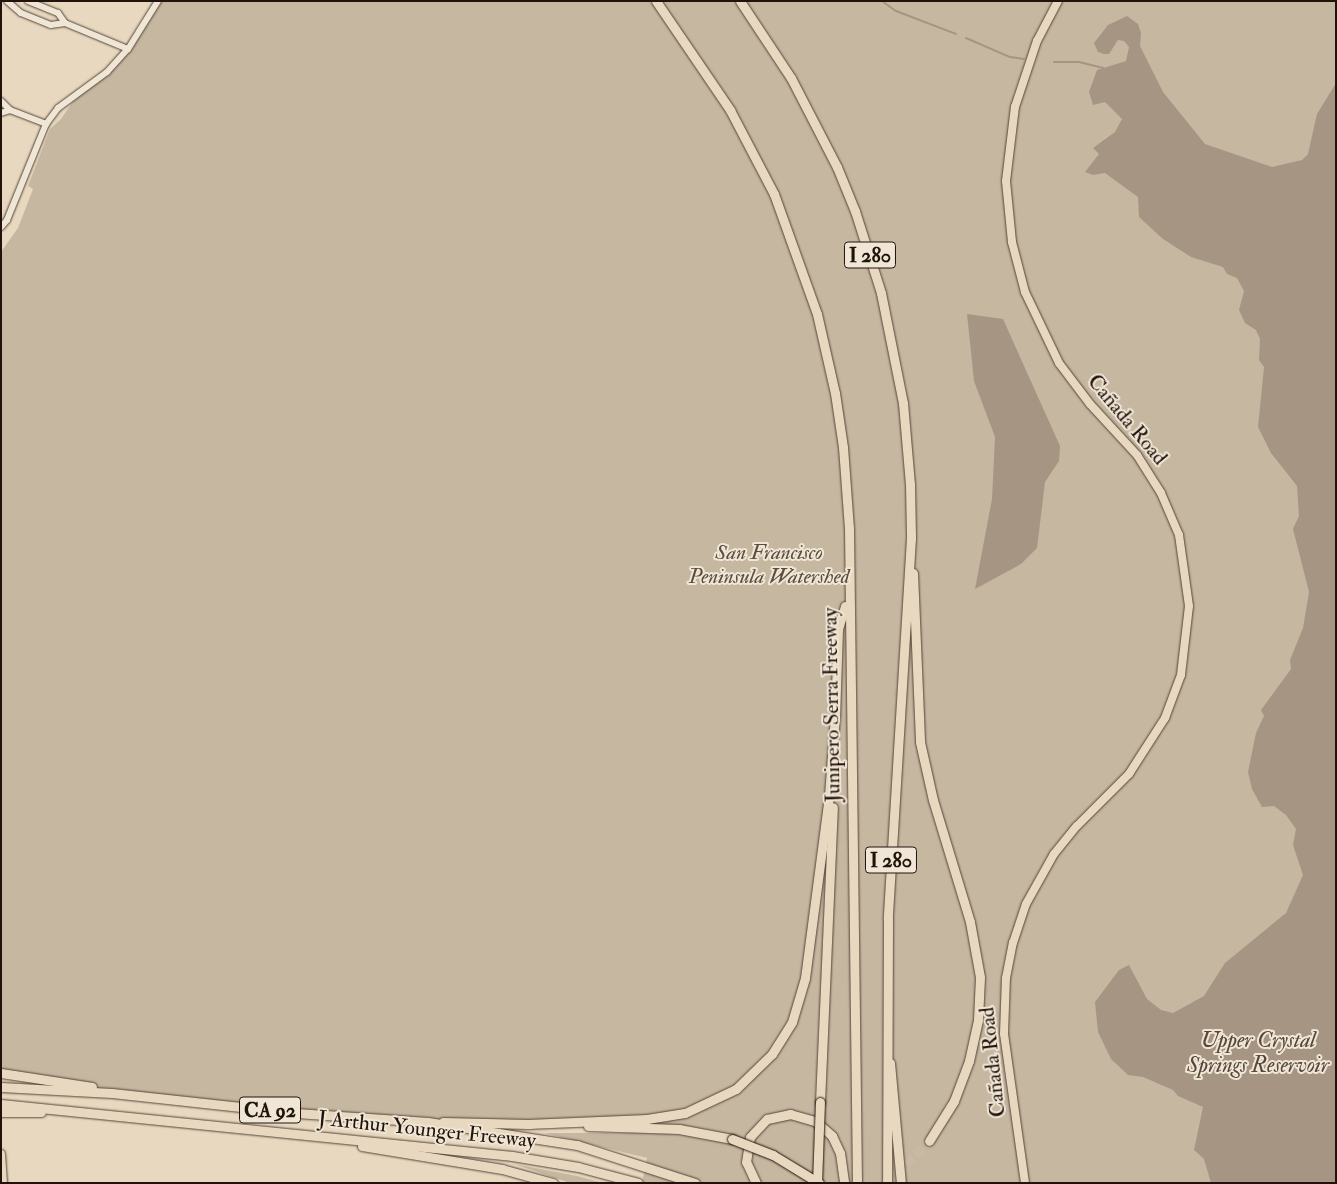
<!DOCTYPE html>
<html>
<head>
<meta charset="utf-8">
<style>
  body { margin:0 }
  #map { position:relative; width:1337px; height:1184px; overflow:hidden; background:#e8d8c0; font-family:"IM FELL Double Pica",serif }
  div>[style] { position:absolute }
  .green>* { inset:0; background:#c6b7a1 }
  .water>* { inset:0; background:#a59582 }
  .stream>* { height:2px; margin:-1px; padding:0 1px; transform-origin:1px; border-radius:1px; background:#a59582 }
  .highway-tunnel>* { height:9px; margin-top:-4.5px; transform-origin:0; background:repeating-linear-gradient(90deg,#cabaa5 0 9px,transparent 0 13.5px) }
  .roads { filter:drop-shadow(0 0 1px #544438) drop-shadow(0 0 1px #544438) }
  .minor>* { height:6px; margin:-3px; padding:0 3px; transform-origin:3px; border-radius:3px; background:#f0e6d6 }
  .major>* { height:8px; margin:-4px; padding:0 4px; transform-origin:4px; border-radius:4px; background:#e8d8c0 }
  .highway>* { height:9px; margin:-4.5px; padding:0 4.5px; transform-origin:4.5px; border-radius:4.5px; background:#e8d8c0 }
  .bridges { filter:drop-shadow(0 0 1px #22130a) drop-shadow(0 0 1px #22130a) }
  .highway-bridge>* { height:9px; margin:-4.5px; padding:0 4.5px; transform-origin:4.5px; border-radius:4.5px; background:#e8d8c0 }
  span { translate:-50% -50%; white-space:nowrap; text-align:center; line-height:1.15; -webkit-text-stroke:4px #f0e6d6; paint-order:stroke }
  .shield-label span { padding:1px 4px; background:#f0e6d6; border:1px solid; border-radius:4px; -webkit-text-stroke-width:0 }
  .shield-label { font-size:20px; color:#22130a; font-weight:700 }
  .street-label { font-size:21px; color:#22130a }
  .park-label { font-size:21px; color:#5b4c3f; font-style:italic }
  .water-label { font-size:22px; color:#56473a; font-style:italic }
  .frame { position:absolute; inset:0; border:2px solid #22130a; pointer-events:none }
</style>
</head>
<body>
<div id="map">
  <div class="green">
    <i style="clip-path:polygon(158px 1px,1336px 1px,1336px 1183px,642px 1183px,647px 1158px,544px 1133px,653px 1133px,657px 1119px,456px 1122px,112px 1093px,1px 1073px,1px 252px,18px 228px,33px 189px,28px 186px,50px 129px,61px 119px,80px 91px,107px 72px,128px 49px)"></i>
    <i style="clip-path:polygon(514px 1164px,577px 1176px,603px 1183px,570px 1183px)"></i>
  </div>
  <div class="water">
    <i style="clip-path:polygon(1127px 16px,1138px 24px,1141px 33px,1140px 46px,1163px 92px,1205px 144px,1272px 167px,1302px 160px,1308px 154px,1317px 114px,1336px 83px,1336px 1183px,1211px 1183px,1204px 1159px,1194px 1150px,1203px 1107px,1178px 1096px,1173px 1090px,1143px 1077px,1128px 1075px,1111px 1059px,1098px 1032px,1095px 1002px,1119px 970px,1129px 965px,1147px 999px,1161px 1010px,1173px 1013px,1204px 996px,1225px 963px,1286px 913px,1303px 875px,1293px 845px,1296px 829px,1286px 815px,1274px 806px,1262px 807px,1252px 789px,1248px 772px,1256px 733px,1264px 716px,1261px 710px,1291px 669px,1290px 660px,1303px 628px,1309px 592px,1293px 529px,1299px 516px,1297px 486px,1271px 453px,1258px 427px,1264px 367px,1259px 360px,1260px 339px,1256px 330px,1245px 323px,1239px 310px,1244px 291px,1237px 278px,1227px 274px,1223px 267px,1191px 257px,1163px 239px,1139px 217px,1138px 197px,1105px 173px,1093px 175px,1085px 172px,1099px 154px,1093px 148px,1115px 132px,1122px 119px,1105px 102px,1093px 105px,1089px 92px,1097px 70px,1126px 61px,1129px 47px,1124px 41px,1118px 40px,1109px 54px,1104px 54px,1098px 52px,1094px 43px,1108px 25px)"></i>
    <i style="clip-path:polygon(967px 314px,1003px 319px,1060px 446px,1059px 461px,1045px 482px,1037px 548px,1021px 564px,975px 589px,992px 499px,995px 437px,974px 381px)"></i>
  </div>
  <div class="stream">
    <i style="left:882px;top:1px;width:17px;rotate:36deg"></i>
    <i style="left:896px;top:11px;width:64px;rotate:21deg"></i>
    <i style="left:966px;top:38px;width:48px;rotate:23.4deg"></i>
    <i style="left:1010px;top:57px;width:14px;rotate:8deg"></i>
    <i style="left:1054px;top:62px;width:25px"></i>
    <i style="left:1079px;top:62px;width:25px;rotate:14deg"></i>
  </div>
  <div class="highway-tunnel">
    <i style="left:887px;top:1183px;width:59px;rotate:-45deg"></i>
  </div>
  <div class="roads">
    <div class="minor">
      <i style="left:7px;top:1px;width:18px;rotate:41deg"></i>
      <i style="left:21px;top:13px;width:32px;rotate:22deg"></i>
      <i style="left:51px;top:25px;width:14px;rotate:-8deg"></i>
      <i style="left:65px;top:23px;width:68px;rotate:22.4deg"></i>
      <i style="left:28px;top:1px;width:32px;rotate:22deg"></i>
      <i style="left:58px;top:13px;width:12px;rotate:55deg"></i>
      <i style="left:1px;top:101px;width:13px;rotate:45deg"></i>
      <i style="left:10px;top:110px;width:39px;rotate:21deg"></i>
      <i style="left:1px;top:113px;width:9px;rotate:-18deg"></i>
      <i style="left:1px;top:227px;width:9px;rotate:-49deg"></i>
      <i style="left:7px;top:220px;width:104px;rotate:-67.9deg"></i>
      <i style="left:46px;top:124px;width:20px;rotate:-53deg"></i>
      <i style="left:58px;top:108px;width:61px;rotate:-36.3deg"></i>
      <i style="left:107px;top:72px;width:31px;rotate:-48deg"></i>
      <i style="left:128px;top:49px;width:57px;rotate:-58deg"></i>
    </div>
    <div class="major">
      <i style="left:1px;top:1154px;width:29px;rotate:86deg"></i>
      <i style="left:1025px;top:1183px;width:150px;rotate:-98deg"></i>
      <i style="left:1004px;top:1034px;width:56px;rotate:-88deg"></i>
      <i style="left:1006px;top:978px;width:36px;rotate:-79deg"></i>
      <i style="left:1013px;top:943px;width:41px;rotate:-71.6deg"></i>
      <i style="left:1026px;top:904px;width:57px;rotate:-60.8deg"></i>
      <i style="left:1054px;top:854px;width:36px;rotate:-51deg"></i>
      <i style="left:1077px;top:826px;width:74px;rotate:-45deg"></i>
      <i style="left:1129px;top:774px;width:67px;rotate:-57.3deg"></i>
      <i style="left:1165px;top:718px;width:46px;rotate:-69.6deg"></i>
      <i style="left:1181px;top:675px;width:69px;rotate:-83.4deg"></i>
      <i style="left:1189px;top:606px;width:72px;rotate:-98deg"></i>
      <i style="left:1179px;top:535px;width:46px;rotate:-113.2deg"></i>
      <i style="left:1161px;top:493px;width:45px;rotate:-122.3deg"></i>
      <i style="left:1137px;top:455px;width:69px;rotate:-132.7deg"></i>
      <i style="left:1090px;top:404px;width:51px;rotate:-127.1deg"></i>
      <i style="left:1059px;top:363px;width:79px;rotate:-115.6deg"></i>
      <i style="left:1025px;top:292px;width:52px;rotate:-104.6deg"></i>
      <i style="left:1012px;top:242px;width:61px;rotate:-95.6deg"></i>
      <i style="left:1006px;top:181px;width:75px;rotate:-83.1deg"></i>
      <i style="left:1015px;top:107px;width:70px;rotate:-71.6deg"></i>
      <i style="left:1037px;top:41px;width:45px;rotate:-62.3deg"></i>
    </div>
    <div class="highway">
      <i style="left:656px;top:1px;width:132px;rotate:55.8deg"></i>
      <i style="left:730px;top:110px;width:95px;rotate:62.4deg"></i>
      <i style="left:774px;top:194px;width:127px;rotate:70.3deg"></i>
      <i style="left:817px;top:314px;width:81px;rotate:77.2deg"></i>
      <i style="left:835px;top:393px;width:55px;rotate:81.6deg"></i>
      <i style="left:843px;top:447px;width:81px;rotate:85.8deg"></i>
      <i style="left:849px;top:528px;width:655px;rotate:89.3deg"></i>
      <i style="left:740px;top:1px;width:92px;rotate:56.5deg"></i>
      <i style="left:791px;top:78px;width:100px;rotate:62.7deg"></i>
      <i style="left:837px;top:167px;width:48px;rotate:67.8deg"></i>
      <i style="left:855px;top:211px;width:86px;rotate:72.4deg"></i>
      <i style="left:881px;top:293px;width:112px;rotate:78.7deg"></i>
      <i style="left:903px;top:403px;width:81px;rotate:85.1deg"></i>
      <i style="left:910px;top:484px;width:54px;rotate:88.9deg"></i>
      <i style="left:911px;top:538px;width:381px;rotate:93.5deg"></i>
      <i style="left:888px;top:918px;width:265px;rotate:90.2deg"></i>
      <i style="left:913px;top:573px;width:169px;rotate:87.6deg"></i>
      <i style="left:920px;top:742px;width:59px;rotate:77.4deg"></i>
      <i style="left:933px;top:800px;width:127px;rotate:73.1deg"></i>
      <i style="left:970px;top:922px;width:56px;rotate:79.7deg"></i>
      <i style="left:980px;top:977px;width:43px;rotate:92.7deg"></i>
      <i style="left:978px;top:1020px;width:42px;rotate:102.4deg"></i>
      <i style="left:969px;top:1061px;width:43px;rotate:110.6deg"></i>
      <i style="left:954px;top:1101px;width:47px;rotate:122deg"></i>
      <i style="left:835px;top:719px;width:90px;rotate:-88.1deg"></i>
      <i style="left:838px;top:629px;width:24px;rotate:-73deg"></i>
      <i style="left:890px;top:1063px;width:121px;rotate:84.8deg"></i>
      <i style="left:1px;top:1073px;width:92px;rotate:8.7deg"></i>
      <i style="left:1px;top:1087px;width:111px;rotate:3.1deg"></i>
      <i style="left:112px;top:1093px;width:185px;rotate:6.2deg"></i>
      <i style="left:296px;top:1113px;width:132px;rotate:3.9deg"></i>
      <i style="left:428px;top:1122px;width:151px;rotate:8.8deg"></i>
      <i style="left:577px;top:1145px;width:124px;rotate:17.9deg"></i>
      <i style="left:820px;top:1102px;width:295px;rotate:-87.5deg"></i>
      <i style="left:1px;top:1104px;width:514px;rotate:5.81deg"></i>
      <i style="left:512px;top:1156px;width:67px;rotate:9.5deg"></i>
      <i style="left:578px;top:1167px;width:62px;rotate:14.9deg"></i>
      <i style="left:1px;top:1112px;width:40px"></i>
      <i style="left:443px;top:1122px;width:87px;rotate:1.3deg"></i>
      <i style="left:527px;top:1124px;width:120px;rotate:-2.4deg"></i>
      <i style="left:647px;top:1119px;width:38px;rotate:-9deg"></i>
      <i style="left:685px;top:1113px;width:56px;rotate:-25.2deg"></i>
      <i style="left:736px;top:1089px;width:50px;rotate:-44.2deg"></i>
      <i style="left:772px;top:1054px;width:38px;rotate:-58deg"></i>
      <i style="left:792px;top:1022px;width:46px;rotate:-73.5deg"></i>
      <i style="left:805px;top:978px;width:185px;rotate:-82.5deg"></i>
      <i style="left:829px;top:795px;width:80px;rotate:-85.7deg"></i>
      <i style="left:588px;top:1126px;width:91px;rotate:1.9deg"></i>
      <i style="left:679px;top:1129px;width:54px;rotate:10.7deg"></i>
      <i style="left:362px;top:1146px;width:142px;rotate:9.3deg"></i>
      <i style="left:502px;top:1169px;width:53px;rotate:15.4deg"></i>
      <i style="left:756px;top:1183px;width:23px;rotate:-115deg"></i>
      <i style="left:746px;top:1162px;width:25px;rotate:-81deg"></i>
      <i style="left:750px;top:1137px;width:25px;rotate:-47deg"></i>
      <i style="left:767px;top:1119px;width:24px;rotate:-12deg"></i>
      <i style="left:790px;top:1114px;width:26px;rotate:16deg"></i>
      <i style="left:815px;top:1121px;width:23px;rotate:41deg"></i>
      <i style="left:832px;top:1136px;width:19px;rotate:65deg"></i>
      <i style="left:840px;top:1153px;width:30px;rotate:82deg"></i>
    </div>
  </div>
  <div class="bridges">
    <div class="highway-bridge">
      <i style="left:732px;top:1139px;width:44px;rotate:21.3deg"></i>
      <i style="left:773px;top:1155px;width:54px;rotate:31.3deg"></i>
      <i style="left:817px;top:1183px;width:81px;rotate:-87.9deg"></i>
    </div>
  </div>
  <div class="shield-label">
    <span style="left:870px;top:255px">I 280</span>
    <span style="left:891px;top:860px">I 280</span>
    <span style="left:270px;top:1110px">CA 92</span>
  </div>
  <div class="street-label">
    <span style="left:1127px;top:420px;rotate:50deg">Cañada Road</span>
    <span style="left:832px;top:705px;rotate:-91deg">Junipero Serra Freeway</span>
    <span style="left:993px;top:1062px;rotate:-96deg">Cañada Road</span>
    <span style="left:427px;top:1130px;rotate:6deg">J Arthur Younger Freeway</span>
  </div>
  <div class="park-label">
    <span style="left:769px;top:565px">San Francisco<br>Peninsula Watershed</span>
  </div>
  <div class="water-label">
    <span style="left:1258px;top:1053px">Upper Crystal<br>Springs Reservoir</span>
  </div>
  <div class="frame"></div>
</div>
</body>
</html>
